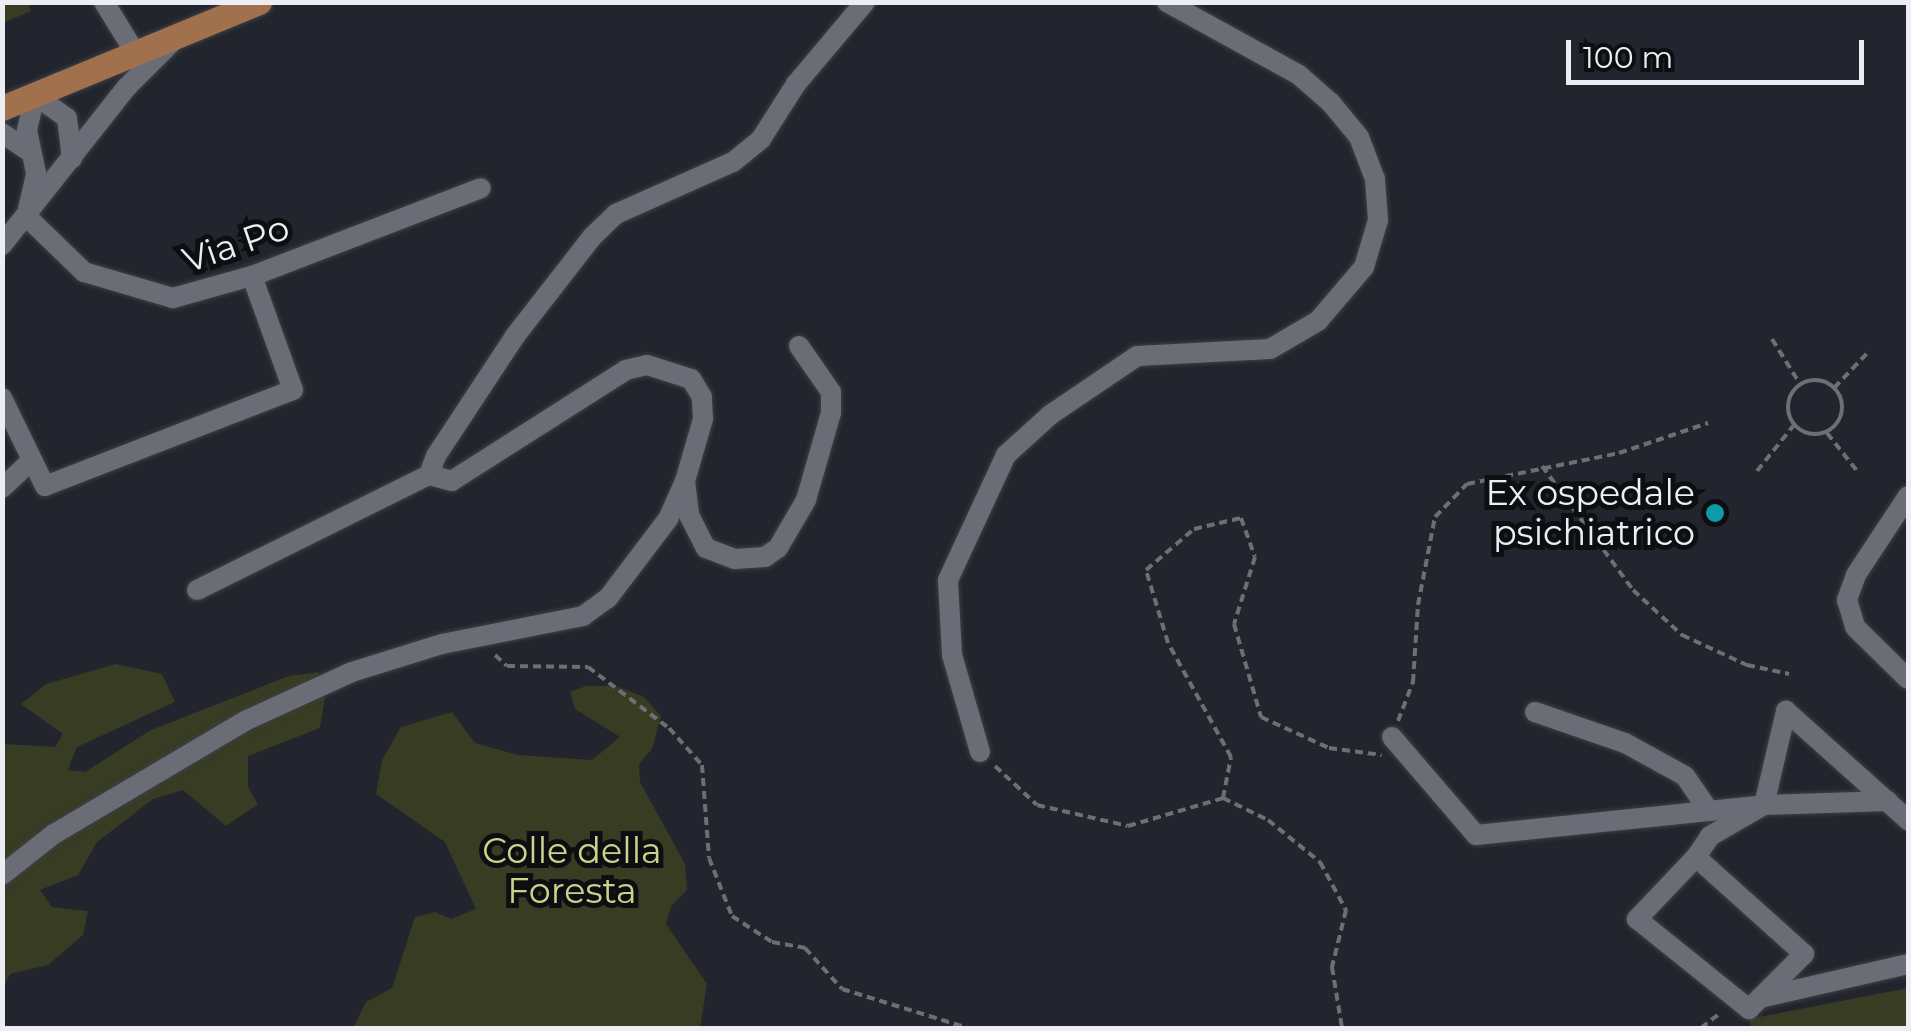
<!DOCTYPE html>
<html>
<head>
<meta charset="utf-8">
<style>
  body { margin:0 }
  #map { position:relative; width:1911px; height:1031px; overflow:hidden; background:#22252d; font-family:Montserrat,sans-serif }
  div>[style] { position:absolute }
  .green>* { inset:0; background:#383c22 }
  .path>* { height:4px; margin-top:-2px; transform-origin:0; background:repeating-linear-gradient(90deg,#6c6f76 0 8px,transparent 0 13px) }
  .path>.ring { margin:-2px; padding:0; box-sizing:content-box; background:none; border:4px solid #6c6f76; border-radius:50% }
  .roads { filter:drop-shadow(0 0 2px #3d3f46) drop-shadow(0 0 2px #3d3f46) }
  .minor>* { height:20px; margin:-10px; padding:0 10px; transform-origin:10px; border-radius:10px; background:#6a6d76 }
  .major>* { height:25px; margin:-12.5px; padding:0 12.5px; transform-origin:12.5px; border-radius:12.5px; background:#a1704d }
  .dots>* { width:28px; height:28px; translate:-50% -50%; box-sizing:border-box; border:5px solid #0d0e12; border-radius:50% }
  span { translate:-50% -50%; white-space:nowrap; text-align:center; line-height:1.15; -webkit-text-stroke:10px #0d0e12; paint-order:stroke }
  .street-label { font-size:35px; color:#eceef3 }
  .poi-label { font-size:35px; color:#eceef3 }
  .right { translate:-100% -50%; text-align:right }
  .park-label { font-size:35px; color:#c8d48a }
  .frame { position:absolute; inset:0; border:5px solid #eceef3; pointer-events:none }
  .scale { position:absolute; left:1566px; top:40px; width:298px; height:45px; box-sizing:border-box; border:5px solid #eceef3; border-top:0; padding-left:12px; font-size:30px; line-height:35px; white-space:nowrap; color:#eceef3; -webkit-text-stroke:8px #0d0e12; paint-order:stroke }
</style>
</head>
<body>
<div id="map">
  <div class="green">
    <i style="clip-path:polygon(3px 2px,27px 3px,31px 11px,3px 23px)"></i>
    <i style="clip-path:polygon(116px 664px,162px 674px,175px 702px,77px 747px,68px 770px,85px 772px,151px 730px,289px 676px,318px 672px,326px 690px,320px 728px,248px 756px,248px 787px,258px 804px,226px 826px,183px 790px,153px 799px,97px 842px,78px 875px,40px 890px,52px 907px,88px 911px,83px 935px,48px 965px,10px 974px,3px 989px,3px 744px,55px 747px,63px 734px,21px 704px,46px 684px)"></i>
    <i style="clip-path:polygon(586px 686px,616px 686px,644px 697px,661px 716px,652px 749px,639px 764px,640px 782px,685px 864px,687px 890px,671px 906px,666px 924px,707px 984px,700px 1028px,353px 1028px,366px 1002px,392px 988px,415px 917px,435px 912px,451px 919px,476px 909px,445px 842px,376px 794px,382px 760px,401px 727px,452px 712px,475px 743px,518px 755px,592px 760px,620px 737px,575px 709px,570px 692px)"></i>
    <i style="clip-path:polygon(1908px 988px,1908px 1028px,1752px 1028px,1749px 1019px)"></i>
  </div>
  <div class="path">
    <i style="left:1772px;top:339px;width:53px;rotate:58.1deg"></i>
    <i class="ring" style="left:1788px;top:380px;width:50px;height:50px"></i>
    <i style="left:1834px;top:388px;width:52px;rotate:-46.5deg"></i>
    <i style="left:1827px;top:433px;width:50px;rotate:51.5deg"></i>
    <i style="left:1542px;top:466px;width:154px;rotate:53.7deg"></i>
    <i style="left:1633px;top:590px;width:67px;rotate:42.6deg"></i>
    <i style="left:1682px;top:635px;width:72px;rotate:24.8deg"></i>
    <i style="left:1747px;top:665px;width:43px;rotate:12.1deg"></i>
    <i style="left:1757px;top:471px;width:59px;rotate:-51.2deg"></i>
    <i style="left:495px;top:655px;width:16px;rotate:43deg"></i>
    <i style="left:507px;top:666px;width:81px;rotate:0.7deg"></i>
    <i style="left:588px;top:667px;width:101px;rotate:37deg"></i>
    <i style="left:669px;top:728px;width:50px;rotate:48.3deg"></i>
    <i style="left:702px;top:765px;width:93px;rotate:85.7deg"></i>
    <i style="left:709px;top:858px;width:62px;rotate:68.4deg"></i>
    <i style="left:732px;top:916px;width:48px;rotate:33deg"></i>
    <i style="left:772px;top:942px;width:34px;rotate:10deg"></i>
    <i style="left:805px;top:948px;width:55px;rotate:47.9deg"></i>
    <i style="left:842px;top:989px;width:132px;rotate:17.2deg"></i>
    <i style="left:1398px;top:721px;width:42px;rotate:-69deg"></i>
    <i style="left:1413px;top:682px;width:77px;rotate:-86.3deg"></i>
    <i style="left:1418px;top:605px;width:90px;rotate:-79.1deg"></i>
    <i style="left:1435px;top:517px;width:46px;rotate:-45.9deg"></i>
    <i style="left:1467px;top:484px;width:155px;rotate:-11.5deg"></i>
    <i style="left:1619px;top:453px;width:94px;rotate:-18.6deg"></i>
    <i style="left:995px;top:766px;width:57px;rotate:42.9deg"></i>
    <i style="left:1037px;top:805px;width:93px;rotate:13deg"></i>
    <i style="left:1128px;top:826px;width:99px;rotate:-16.4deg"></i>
    <i style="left:1223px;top:798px;width:42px;rotate:-79deg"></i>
    <i style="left:1231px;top:757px;width:130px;rotate:-118.9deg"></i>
    <i style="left:1168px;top:643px;width:76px;rotate:-106.8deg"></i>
    <i style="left:1146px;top:570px;width:63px;rotate:-40.5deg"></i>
    <i style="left:1194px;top:529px;width:48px;rotate:-13.2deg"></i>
    <i style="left:1241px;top:518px;width:41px;rotate:70.3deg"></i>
    <i style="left:1255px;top:557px;width:70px;rotate:107.4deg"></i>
    <i style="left:1234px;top:624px;width:97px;rotate:73.8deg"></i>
    <i style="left:1261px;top:717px;width:75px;rotate:24.5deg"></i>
    <i style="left:1329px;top:748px;width:53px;rotate:7.5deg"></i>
    <i style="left:1223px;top:798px;width:50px;rotate:26.1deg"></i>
    <i style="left:1268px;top:820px;width:67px;rotate:38.9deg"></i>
    <i style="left:1320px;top:862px;width:55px;rotate:61.6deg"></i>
    <i style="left:1346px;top:910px;width:59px;rotate:103.8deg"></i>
    <i style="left:1332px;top:967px;width:62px;rotate:80.7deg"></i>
    <i style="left:1701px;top:1028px;width:24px;rotate:-38deg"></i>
  </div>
  <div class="roads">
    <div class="minor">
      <i style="left:104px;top:2px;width:61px;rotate:58.4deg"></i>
      <i style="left:2px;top:133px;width:34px;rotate:34deg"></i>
      <i style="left:28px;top:209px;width:37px;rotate:-77deg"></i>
      <i style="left:36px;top:173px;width:44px;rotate:-101.8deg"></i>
      <i style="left:27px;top:130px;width:36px;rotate:-77deg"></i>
      <i style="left:35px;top:95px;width:39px;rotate:36deg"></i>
      <i style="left:67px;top:118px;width:41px;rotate:83deg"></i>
      <i style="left:26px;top:216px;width:81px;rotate:44deg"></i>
      <i style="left:84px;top:272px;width:93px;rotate:16.3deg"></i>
      <i style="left:173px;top:298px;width:82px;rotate:-15.6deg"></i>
      <i style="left:252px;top:276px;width:245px;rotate:-21deg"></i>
      <i style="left:2px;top:245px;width:201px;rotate:-51.7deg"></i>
      <i style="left:127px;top:87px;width:68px;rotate:-45deg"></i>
      <i style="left:2px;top:398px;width:98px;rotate:64deg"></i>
      <i style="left:45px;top:486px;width:266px;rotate:-21.2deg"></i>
      <i style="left:293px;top:390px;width:121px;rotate:-109.8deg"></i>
      <i style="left:685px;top:481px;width:34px;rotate:83deg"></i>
      <i style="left:689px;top:515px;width:37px;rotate:63deg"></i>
      <i style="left:706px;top:548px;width:31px;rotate:21deg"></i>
      <i style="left:735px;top:559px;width:30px;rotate:-4deg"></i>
      <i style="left:765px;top:557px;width:16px;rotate:-35deg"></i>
      <i style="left:778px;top:548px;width:56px;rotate:-59.7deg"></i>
      <i style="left:806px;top:500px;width:91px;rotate:-74deg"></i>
      <i style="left:831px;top:413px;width:21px;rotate:-90deg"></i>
      <i style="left:831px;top:392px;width:56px;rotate:-124.8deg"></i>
      <i style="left:2px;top:488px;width:41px;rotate:-43deg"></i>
      <i style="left:1908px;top:496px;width:95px;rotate:123.4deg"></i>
      <i style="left:1856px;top:575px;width:27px;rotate:110deg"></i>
      <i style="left:1847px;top:600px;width:28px;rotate:73deg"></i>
      <i style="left:1855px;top:627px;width:74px;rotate:44.5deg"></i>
      <i style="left:197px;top:590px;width:259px;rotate:-26.4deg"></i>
      <i style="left:1535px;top:712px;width:95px;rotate:19deg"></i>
      <i style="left:1625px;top:743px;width:68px;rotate:28.8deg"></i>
      <i style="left:1685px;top:776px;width:42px;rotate:55.6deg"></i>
      <i style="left:1392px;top:737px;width:129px;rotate:49.4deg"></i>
      <i style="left:1476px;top:835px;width:290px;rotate:-5.9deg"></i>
      <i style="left:1764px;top:805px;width:124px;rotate:-1.8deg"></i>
      <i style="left:980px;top:752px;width:101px;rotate:-106.1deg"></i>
      <i style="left:952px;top:655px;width:75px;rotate:-93.1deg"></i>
      <i style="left:948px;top:580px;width:138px;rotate:-65.1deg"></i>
      <i style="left:1006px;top:455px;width:59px;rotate:-42.3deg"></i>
      <i style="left:1050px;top:415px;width:105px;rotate:-34.1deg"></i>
      <i style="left:1137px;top:356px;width:133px;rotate:-3deg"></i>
      <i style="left:1270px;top:349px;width:56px;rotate:-30.3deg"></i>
      <i style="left:1318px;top:321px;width:71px;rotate:-49.6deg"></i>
      <i style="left:1364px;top:267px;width:49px;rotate:-73.4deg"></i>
      <i style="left:1378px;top:220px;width:41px;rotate:-94.2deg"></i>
      <i style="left:1375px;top:179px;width:45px;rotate:-110.9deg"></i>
      <i style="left:1359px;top:137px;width:44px;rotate:-129.5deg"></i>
      <i style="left:1331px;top:103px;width:43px;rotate:-138.8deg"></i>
      <i style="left:1299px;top:75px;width:151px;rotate:-151.1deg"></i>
      <i style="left:1696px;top:857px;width:86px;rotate:133.6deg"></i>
      <i style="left:1637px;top:919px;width:144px;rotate:38.8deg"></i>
      <i style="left:1749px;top:1009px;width:78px;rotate:-45deg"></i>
      <i style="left:1804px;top:954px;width:145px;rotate:-138.1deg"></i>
      <i style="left:1696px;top:857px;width:25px;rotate:-56deg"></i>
      <i style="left:1710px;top:836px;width:62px;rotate:-29.9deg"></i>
      <i style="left:1764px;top:805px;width:97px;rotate:-76.8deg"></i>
      <i style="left:1786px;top:711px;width:164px;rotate:41.8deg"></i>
      <i style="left:2px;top:875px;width:66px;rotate:-38.3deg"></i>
      <i style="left:54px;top:834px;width:224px;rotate:-30.6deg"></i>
      <i style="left:247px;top:720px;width:115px;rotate:-24.6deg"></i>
      <i style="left:352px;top:672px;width:94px;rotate:-17.3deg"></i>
      <i style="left:442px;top:644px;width:144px;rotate:-11.2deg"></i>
      <i style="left:583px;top:616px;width:31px;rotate:-36deg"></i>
      <i style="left:608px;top:598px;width:99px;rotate:-52.8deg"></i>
      <i style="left:668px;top:519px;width:42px;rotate:-65.9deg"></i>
      <i style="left:685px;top:481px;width:65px;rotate:-73.8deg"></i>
      <i style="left:703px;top:419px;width:22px;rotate:-93deg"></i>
      <i style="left:702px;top:397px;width:21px;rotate:-121deg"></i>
      <i style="left:691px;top:379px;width:46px;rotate:-162.3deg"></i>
      <i style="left:647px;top:365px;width:22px;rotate:167deg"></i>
      <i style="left:626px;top:370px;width:206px;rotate:147.5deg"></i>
      <i style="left:452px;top:481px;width:24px;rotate:-165deg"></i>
      <i style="left:429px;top:475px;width:20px;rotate:-70deg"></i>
      <i style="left:436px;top:456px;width:144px;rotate:-56.6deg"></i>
      <i style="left:515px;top:336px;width:125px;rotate:-52.1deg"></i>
      <i style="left:592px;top:237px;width:33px;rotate:-44deg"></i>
      <i style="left:616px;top:214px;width:128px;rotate:-24deg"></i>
      <i style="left:733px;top:162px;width:36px;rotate:-39deg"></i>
      <i style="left:761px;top:139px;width:65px;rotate:-57.5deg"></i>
      <i style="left:796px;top:84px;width:107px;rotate:-49.9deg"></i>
      <i style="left:1760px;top:998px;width:152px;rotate:-12.9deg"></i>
    </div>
    <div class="major">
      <i style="left:2px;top:108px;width:278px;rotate:-22.4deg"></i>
    </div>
  </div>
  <div class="dots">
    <i style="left:1715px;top:513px;background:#0f9aa8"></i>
  </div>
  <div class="street-label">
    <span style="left:236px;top:244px;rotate:-19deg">Via Po</span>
  </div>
  <div class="poi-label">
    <span class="right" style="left:1695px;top:513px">Ex ospedale<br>psichiatrico</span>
  </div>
  <div class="park-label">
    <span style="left:572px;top:871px">Colle della<br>Foresta</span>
  </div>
  <div class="frame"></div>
  <div class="scale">100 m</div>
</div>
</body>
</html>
